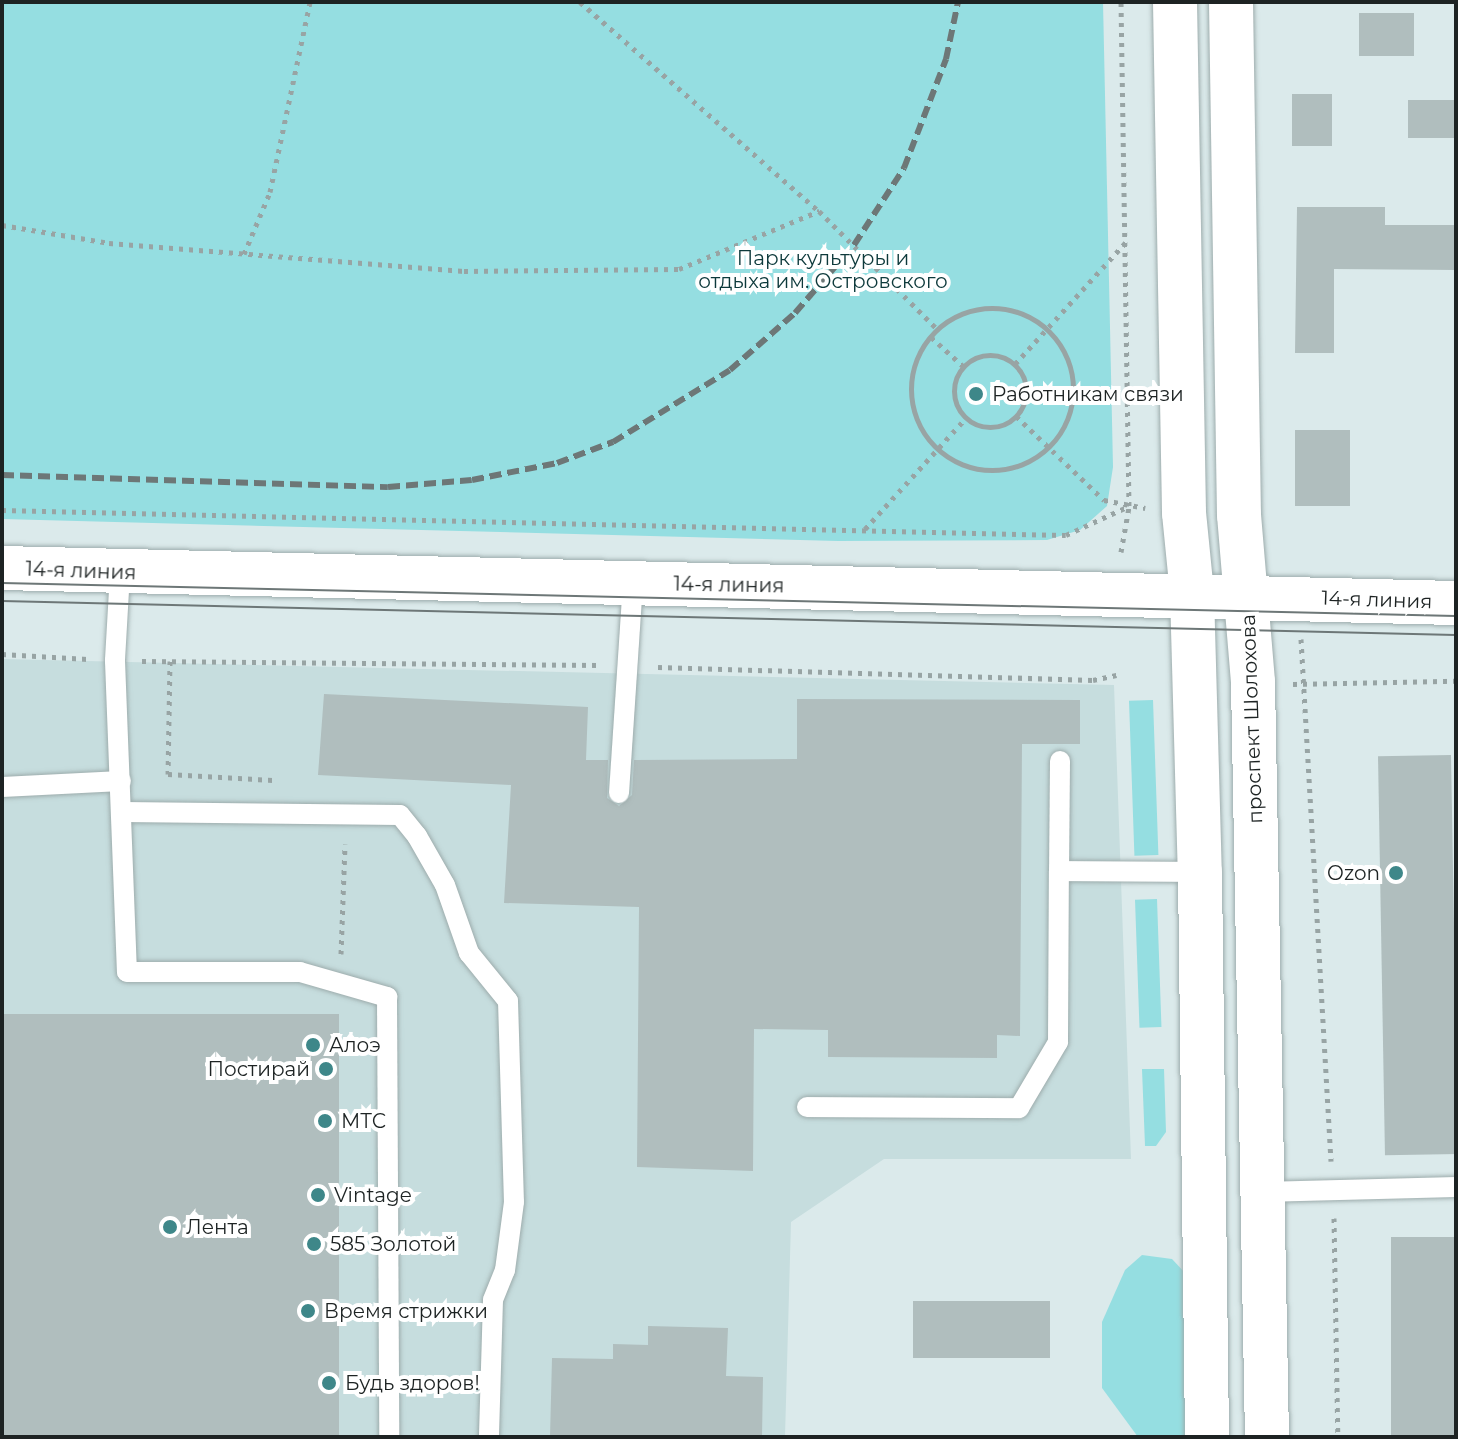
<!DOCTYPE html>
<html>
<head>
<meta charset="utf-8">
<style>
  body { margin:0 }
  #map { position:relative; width:1458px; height:1439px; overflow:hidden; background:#dbeaeb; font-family:Montserrat,sans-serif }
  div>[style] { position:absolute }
  .built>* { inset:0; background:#c6ddde }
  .green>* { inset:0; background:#95dee1; transform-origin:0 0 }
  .building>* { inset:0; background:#b0bebe; transform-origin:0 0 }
  .path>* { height:5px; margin-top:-2.5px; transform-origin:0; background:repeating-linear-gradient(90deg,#98a4a4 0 4px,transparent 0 10px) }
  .path>.ring { margin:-2.5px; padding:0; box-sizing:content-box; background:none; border:5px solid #98a4a4; border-radius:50% }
  .roads { filter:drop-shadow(0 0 2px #9dacac) drop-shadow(0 0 2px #9dacac) }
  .lane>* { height:20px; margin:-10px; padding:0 10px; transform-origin:10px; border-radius:10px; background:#fff }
  .secondary>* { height:44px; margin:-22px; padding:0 22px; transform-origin:22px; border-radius:22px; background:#fff }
  .primary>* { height:44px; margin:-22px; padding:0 22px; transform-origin:22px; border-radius:22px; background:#fff }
  .tram>* { height:2px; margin:-1px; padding:0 1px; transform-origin:1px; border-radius:1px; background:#6d7777 }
  .rail>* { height:6px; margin-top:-3px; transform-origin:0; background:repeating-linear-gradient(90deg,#6d7777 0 12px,transparent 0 18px) }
  .dots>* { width:22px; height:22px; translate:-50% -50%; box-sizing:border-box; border:4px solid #fff; border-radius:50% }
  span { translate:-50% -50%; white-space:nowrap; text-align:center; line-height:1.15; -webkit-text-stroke:8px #fff; paint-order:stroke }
  .park-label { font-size:20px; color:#0d393b }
  .poi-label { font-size:20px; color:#1d2323 }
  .left { translate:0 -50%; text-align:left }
  .right { translate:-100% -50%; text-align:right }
  .street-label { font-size:20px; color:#1d2323 }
  .frame { position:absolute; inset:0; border:4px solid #1d2323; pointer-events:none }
</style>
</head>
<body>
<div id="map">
  <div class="built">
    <i style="clip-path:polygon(2px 659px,1114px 685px,1131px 1159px,884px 1159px,791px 1222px,785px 1437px,2px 1437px)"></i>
  </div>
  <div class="green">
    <i style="clip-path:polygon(2px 2px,1103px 2px,1113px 467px,1107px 506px,1080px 530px,1047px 540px,838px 541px,2px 519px)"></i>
    <i style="left:1153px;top:700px;width:155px;height:24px;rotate:88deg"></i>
    <i style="left:1157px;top:899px;width:128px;height:22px;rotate:88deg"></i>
    <i style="clip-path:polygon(1142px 1069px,1164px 1069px,1166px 1132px,1156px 1146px,1145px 1146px)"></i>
    <i style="clip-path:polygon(1142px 1255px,1172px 1259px,1187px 1275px,1185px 1437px,1138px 1437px,1102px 1388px,1102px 1322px,1125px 1270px)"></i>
  </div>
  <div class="building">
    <i style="left:1359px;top:13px;width:55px;height:43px"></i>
    <i style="left:1292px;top:94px;width:40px;height:52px"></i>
    <i style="left:1408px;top:100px;width:48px;height:38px"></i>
    <i style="clip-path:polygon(1297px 207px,1385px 207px,1385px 225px,1456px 225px,1456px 270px,1334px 269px,1334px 353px,1295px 353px)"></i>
    <i style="left:1295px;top:430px;width:55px;height:76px"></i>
    <i style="clip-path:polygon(324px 694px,588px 707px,586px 760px,608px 760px,607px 798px,619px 806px,632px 795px,634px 760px,797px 759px,797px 699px,1080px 700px,1080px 744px,1022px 744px,1020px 1036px,997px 1035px,997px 1058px,828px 1057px,828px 1030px,754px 1029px,753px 1171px,637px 1167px,639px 907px,504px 903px,511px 785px,318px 775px)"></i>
    <i style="left:1451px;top:755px;width:399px;height:73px;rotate:89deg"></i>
    <i style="left:2px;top:1014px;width:337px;height:423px"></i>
    <i style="left:1456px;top:1237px;width:200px;height:65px;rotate:90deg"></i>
    <i style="left:1050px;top:1301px;width:57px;height:137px;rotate:90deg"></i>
    <i style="clip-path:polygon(648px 1326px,728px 1328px,726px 1376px,763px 1377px,762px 1437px,550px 1437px,552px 1358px,613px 1359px,613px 1344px,648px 1345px)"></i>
  </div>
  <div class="path">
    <i style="left:580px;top:2px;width:317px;rotate:41.2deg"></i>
    <i style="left:819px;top:211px;width:167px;rotate:45deg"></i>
    <i style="left:2px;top:225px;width:109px;rotate:9.5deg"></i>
    <i style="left:109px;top:243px;width:356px;rotate:4.5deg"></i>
    <i style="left:464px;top:271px;width:215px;rotate:-0.5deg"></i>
    <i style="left:679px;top:269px;width:152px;rotate:-22.5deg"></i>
    <i style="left:244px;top:254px;width:67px;rotate:-67.2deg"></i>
    <i style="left:270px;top:192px;width:194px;rotate:-78.1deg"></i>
    <i class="ring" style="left:911px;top:308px;width:157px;height:157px"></i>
    <i style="left:931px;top:337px;width:43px;rotate:42.2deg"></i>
    <i class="ring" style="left:954px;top:355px;width:67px;height:67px"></i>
    <i style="left:1015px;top:364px;width:168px;rotate:-47.7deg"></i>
    <i style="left:1016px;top:416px;width:122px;rotate:43.7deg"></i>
    <i style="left:1104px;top:500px;width:42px;rotate:11deg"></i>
    <i style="left:2px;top:510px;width:1064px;rotate:1.35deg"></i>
    <i style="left:1066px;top:535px;width:69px;rotate:-24.7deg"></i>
    <i style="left:1129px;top:506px;width:504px;rotate:-90.91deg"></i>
    <i style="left:865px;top:529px;width:150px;rotate:-47.7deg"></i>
    <i style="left:1121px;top:552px;width:46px;rotate:-79.9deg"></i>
    <i style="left:1301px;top:639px;width:523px;rotate:86.71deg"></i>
    <i style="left:2px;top:654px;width:86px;rotate:3.3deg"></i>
    <i style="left:142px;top:661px;width:458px;rotate:0.5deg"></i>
    <i style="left:170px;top:661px;width:113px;rotate:91deg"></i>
    <i style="left:168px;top:774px;width:105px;rotate:3.3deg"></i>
    <i style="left:658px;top:667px;width:435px;rotate:1.7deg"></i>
    <i style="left:1093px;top:680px;width:24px;rotate:-12deg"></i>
    <i style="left:1293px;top:684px;width:163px;rotate:-1.1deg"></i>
    <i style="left:341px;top:954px;width:110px;rotate:-87.9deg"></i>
    <i style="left:1334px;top:1218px;width:219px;rotate:89deg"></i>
  </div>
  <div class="roads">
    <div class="lane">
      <i style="left:120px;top:573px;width:88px;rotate:93.3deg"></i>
      <i style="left:115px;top:661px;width:311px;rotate:87.8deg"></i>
      <i style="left:127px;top:972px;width:173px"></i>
      <i style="left:300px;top:972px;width:91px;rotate:16deg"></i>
      <i style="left:387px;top:997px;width:440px;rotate:89.7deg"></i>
      <i style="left:1060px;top:761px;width:110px;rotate:90.5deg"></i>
      <i style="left:1059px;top:871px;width:141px;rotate:0.4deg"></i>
      <i style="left:2px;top:787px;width:119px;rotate:-2.9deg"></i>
      <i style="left:619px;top:793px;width:210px;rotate:-86.2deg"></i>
      <i style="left:122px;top:812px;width:278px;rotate:0.6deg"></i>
      <i style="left:400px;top:815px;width:27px;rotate:51deg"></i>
      <i style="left:417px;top:836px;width:56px;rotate:60.3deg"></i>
      <i style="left:445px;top:885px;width:72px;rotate:70.6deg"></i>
      <i style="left:469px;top:953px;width:62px;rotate:50.9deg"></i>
      <i style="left:508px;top:1001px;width:201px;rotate:88.3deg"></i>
      <i style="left:514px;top:1202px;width:69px;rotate:97.5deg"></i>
      <i style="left:505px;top:1270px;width:32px;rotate:112deg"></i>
      <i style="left:493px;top:1300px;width:137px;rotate:91.7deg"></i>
      <i style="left:807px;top:1107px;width:212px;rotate:0.3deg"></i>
      <i style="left:1019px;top:1108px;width:77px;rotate:-59.4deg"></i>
      <i style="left:1058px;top:1042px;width:171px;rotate:-89.7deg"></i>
      <i style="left:1262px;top:1192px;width:194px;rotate:-1.5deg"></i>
    </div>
    <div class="secondary">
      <i style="left:2px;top:568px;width:1454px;rotate:1.38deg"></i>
    </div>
    <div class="primary">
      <i style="left:1175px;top:2px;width:511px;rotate:88.99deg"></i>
      <i style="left:1184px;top:513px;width:80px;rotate:84.3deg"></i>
      <i style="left:1192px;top:593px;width:279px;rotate:88.4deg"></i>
      <i style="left:1200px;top:872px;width:565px;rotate:89.29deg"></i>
      <i style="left:1231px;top:2px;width:513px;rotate:89.11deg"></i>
      <i style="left:1239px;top:515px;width:168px;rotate:85.2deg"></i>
      <i style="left:1253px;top:682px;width:755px;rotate:88.94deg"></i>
    </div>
  </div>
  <div class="tram">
    <i style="left:2px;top:583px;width:1454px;rotate:1.3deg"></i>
    <i style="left:2px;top:601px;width:1454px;rotate:1.34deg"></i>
  </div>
  <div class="rail">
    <i style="left:2px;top:475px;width:386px;rotate:1.8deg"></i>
    <i style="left:388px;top:487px;width:84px;rotate:-4.8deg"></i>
    <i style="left:472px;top:480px;width:87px;rotate:-11.3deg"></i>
    <i style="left:557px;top:463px;width:60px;rotate:-20.6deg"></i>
    <i style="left:613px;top:442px;width:137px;rotate:-31.6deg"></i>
    <i style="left:730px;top:370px;width:86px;rotate:-41.2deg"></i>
    <i style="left:795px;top:313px;width:90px;rotate:-49.1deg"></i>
    <i style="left:854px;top:245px;width:92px;rotate:-57deg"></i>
    <i style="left:904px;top:168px;width:117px;rotate:-68.9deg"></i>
    <i style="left:946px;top:59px;width:58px;rotate:-78.1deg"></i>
  </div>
  <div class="dots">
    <i style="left:976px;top:394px;background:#3e8789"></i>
    <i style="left:1396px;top:873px;background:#3e8789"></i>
    <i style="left:313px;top:1045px;background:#3e8789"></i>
    <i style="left:326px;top:1069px;background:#3e8789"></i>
    <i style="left:325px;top:1121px;background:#3e8789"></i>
    <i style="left:318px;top:1195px;background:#3e8789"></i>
    <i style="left:170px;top:1227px;background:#3e8789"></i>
    <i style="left:314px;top:1244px;background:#3e8789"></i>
    <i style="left:308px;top:1311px;background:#3e8789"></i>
    <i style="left:329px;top:1383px;background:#3e8789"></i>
  </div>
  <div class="park-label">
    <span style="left:823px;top:270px">Парк культуры и<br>отдыха им. Островского</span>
  </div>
  <div class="poi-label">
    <span class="left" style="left:992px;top:394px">Работникам связи</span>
    <span class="right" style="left:1380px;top:873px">Ozon</span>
    <span class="left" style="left:329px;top:1045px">Алоэ</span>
    <span class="right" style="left:310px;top:1069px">Постирай</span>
    <span class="left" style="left:341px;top:1121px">МТС</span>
    <span class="left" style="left:334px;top:1195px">Vintage</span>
    <span class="left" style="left:186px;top:1227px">Лента</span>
    <span class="left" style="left:330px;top:1244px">585 Золотой</span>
    <span class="left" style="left:324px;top:1311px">Время стрижки</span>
    <span class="left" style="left:345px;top:1383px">Будь здоров!</span>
  </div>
  <div class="street-label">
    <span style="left:81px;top:571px;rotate:2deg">14-я линия</span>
    <span style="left:729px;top:585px;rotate:1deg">14-я линия</span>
    <span style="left:1377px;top:600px;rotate:2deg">14-я линия</span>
    <span style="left:1252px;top:719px;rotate:-92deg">проспект Шолохова</span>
  </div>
  <div class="frame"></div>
</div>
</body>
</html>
